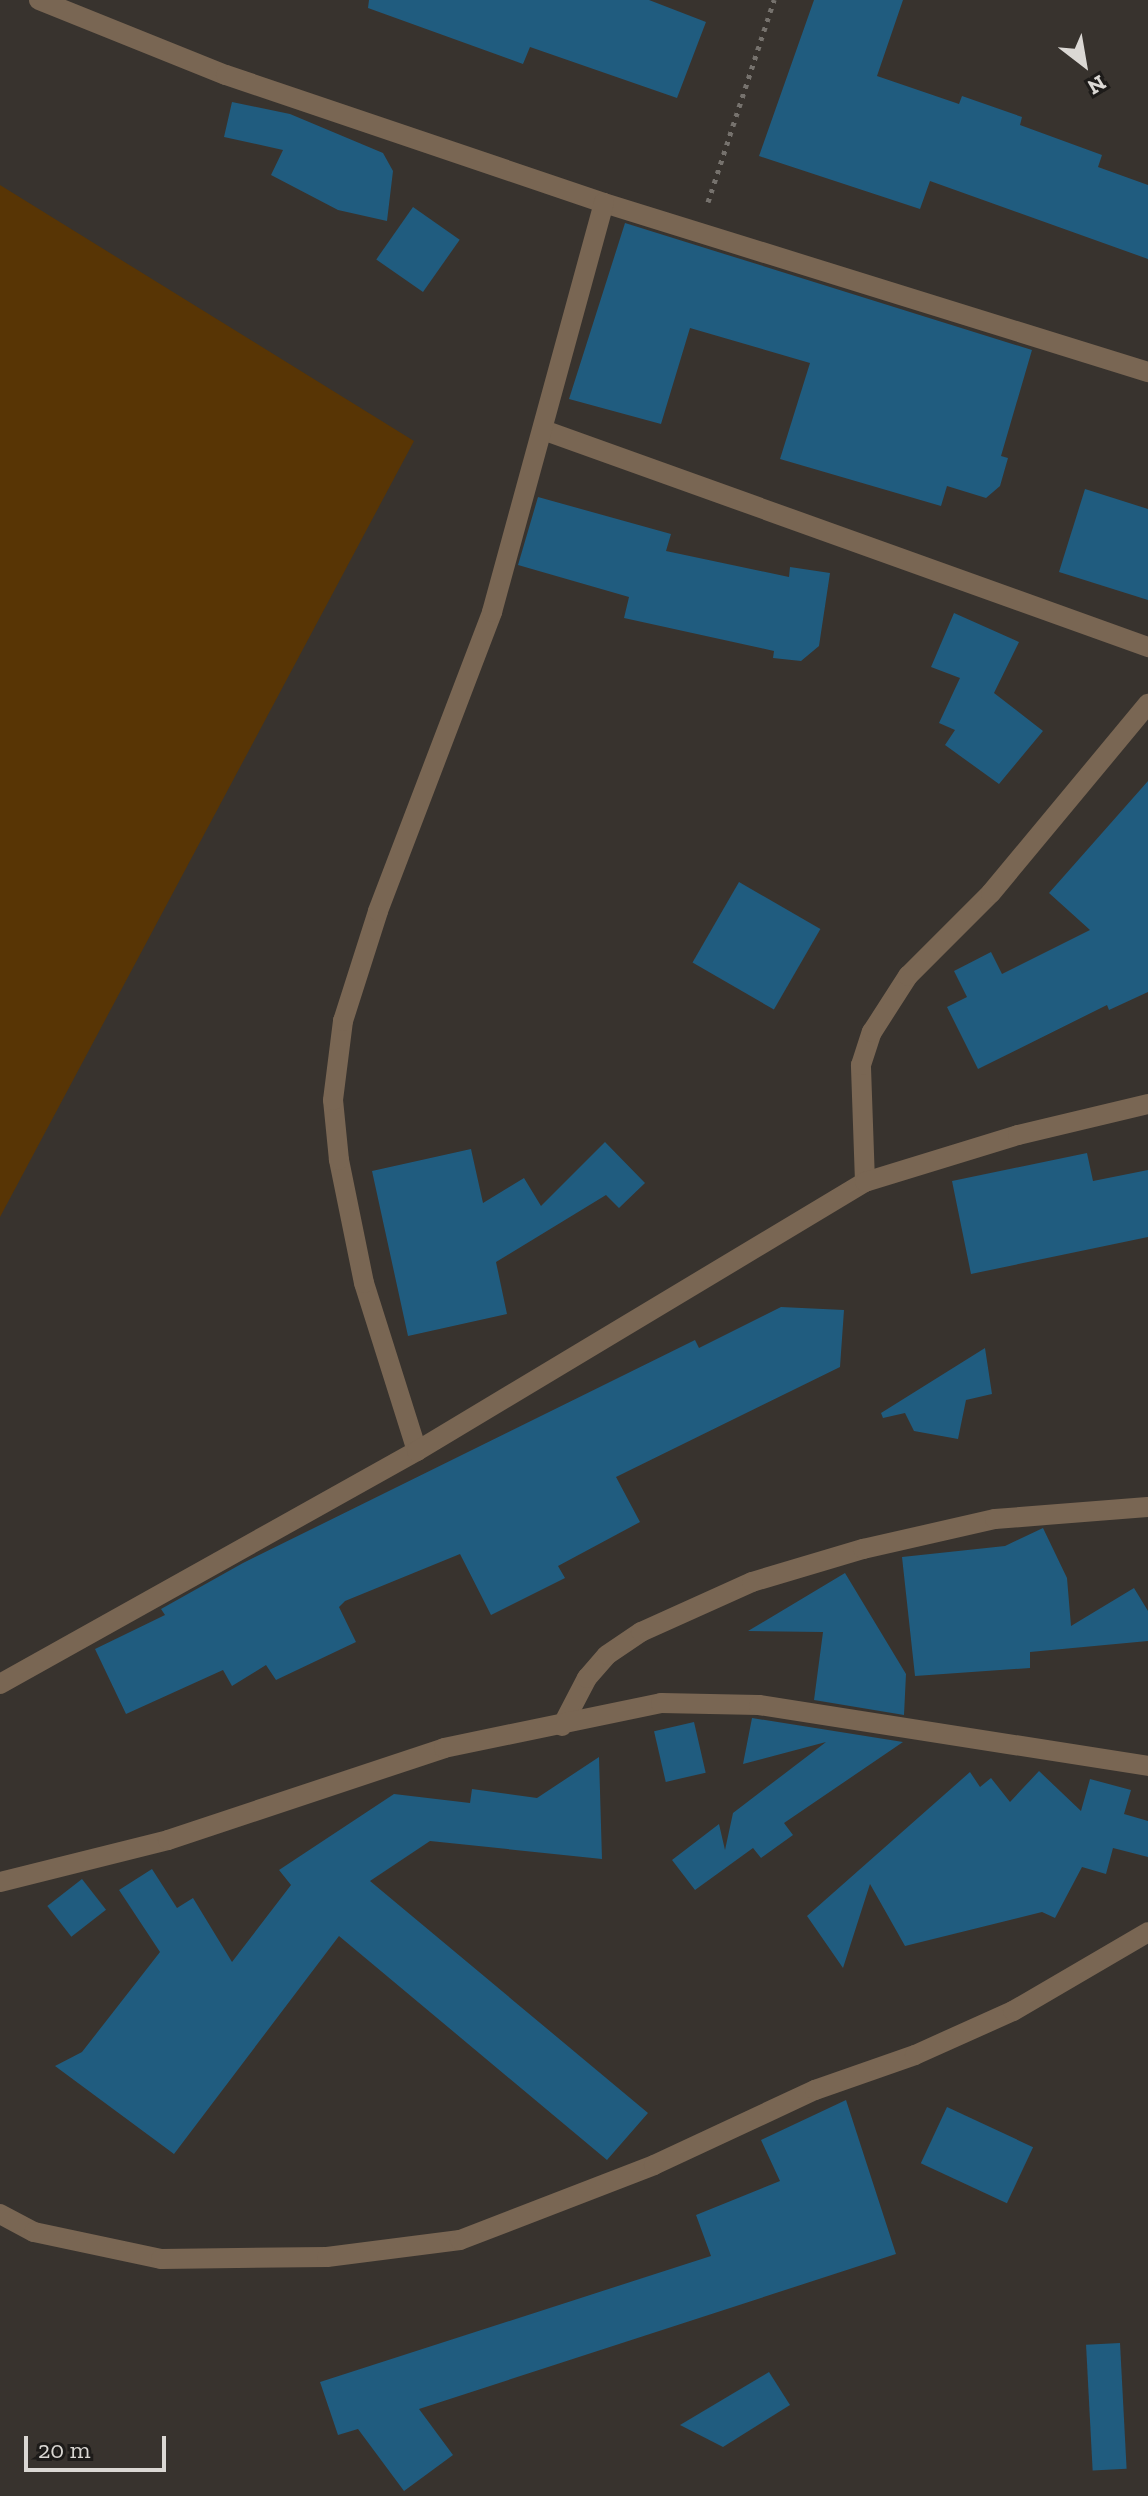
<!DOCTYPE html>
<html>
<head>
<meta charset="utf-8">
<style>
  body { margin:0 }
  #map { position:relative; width:1148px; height:2496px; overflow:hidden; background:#38332e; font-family:"Zilla Slab",serif }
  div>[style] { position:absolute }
  .green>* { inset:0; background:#583505 }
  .building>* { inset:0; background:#205c7f; transform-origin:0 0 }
  .path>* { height:5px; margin-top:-2.5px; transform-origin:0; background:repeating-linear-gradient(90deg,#76726d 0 4px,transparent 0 10px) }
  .minor>* { height:20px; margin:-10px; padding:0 10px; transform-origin:10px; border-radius:10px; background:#796653 }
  span { translate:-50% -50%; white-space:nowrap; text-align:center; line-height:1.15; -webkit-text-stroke:6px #1d1b19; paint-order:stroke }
  .north { position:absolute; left:1044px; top:24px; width:80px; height:80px; -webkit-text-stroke:6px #1d1b19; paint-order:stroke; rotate:149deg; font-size:22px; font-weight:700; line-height:32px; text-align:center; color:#dbd8d4 }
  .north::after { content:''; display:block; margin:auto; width:28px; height:36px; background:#dbd8d4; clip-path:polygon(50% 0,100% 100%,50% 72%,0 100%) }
  .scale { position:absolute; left:24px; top:2436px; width:142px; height:36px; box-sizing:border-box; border:4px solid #dbd8d4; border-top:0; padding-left:10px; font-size:24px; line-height:28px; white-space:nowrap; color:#dbd8d4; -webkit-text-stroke:6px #1d1b19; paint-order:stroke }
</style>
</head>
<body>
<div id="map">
  <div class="green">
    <i style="clip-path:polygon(0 185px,414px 441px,0 1217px)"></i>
  </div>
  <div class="building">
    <i style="clip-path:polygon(369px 0,649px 0,706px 22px,677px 98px,530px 47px,523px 64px,368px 8px)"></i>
    <i style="clip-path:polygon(814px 0,903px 0,877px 76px,959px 104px,962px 96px,1022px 117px,1020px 125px,1102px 155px,1098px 167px,1148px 185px,1148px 259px,930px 181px,920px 209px,759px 156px)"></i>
    <i style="clip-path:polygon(232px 102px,290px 114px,383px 153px,393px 171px,387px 221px,338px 210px,271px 175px,283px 150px,224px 137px)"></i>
    <i style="left:413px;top:207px;width:57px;height:64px;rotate:35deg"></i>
    <i style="clip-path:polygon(625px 223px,1032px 350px,1001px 456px,1008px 458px,1000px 486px,986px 498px,947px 486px,941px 506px,780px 459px,810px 363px,690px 328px,661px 424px,569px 399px)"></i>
    <i style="clip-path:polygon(1085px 489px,1148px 509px,1148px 600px,1059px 572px)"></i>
    <i style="clip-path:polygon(538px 497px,671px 534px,666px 551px,789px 577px,790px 567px,830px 573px,819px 646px,801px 661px,773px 658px,774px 651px,624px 618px,629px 597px,518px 565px)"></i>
    <i style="clip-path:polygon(954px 613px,1019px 642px,994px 693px,1043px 731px,999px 784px,945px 745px,955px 730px,939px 723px,960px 678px,931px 667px)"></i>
    <i style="clip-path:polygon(1148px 781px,1148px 992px,1109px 1010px,1107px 1005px,978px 1069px,947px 1007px,967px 997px,954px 971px,991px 952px,1002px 974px,1090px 930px,1049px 893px)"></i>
    <i style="left:739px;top:882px;width:94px;height:93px;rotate:30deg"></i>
    <i style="clip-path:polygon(605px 1142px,645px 1183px,619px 1208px,606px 1195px,496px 1262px,507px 1314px,408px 1336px,372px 1171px,471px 1149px,483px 1203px,524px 1178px,541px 1206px)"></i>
    <i style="clip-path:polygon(1087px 1153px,1093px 1181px,1148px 1170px,1148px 1237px,971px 1274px,952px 1181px)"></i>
    <i style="clip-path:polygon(781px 1307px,844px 1310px,840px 1367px,616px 1477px,640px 1522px,558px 1566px,565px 1578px,491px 1615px,460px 1554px,345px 1601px,339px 1607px,356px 1642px,276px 1680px,266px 1665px,232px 1686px,223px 1670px,126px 1714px,95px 1649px,165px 1615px,161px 1609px,243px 1563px,695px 1340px,699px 1348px)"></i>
    <i style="clip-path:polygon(985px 1348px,992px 1394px,966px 1400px,958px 1439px,914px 1431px,905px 1413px,883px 1418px,881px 1413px)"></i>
    <i style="clip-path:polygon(1043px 1528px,1067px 1578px,1071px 1626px,1134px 1588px,1148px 1611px,1148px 1641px,1030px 1652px,1030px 1668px,915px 1676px,902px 1557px,1005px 1546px)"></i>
    <i style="clip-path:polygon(845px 1573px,906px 1674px,904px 1715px,814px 1700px,823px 1632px,748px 1631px)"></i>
    <i style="clip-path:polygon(752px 1718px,903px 1742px,784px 1823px,793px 1835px,761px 1858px,753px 1848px,695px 1890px,672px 1860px,719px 1824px,725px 1850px,733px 1813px,826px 1742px,743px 1764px)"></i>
    <i style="left:694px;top:1722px;width:52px;height:41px;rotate:77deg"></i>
    <i style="clip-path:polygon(599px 1757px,602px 1859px,430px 1841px,370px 1881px,648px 2113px,607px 2160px,339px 1936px,174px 2154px,55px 2066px,82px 2052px,160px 1952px,119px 1890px,152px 1869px,177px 1908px,193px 1898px,232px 1962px,291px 1885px,279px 1870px,394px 1794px,470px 1803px,472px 1789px,537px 1798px)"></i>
    <i style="clip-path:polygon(1039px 1771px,1081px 1811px,1090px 1779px,1131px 1790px,1124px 1814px,1148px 1821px,1148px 1857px,1113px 1848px,1106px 1874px,1082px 1867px,1055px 1918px,1042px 1912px,905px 1946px,870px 1884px,843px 1968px,807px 1916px,970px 1772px,980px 1787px,991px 1778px,1010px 1802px)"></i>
    <i style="left:82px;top:1879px;width:39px;height:44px;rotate:52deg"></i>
    <i style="clip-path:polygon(846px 2100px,896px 2254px,419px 2409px,453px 2455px,404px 2491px,358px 2429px,338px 2435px,320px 2382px,711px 2256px,696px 2215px,780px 2181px,761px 2140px)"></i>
    <i style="left:947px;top:2107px;width:95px;height:62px;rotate:25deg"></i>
    <i style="left:1120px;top:2343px;width:126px;height:34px;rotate:87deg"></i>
    <i style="clip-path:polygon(769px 2372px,790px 2405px,723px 2447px,680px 2425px)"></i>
  </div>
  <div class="path">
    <i style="left:708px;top:202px;width:213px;rotate:-71.9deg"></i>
  </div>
  <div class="minor">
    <i style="left:39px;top:0;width:201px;rotate:21.9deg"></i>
    <i style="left:226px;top:75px;width:399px;rotate:18.7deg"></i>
    <i style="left:604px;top:203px;width:570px;rotate:17.26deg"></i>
    <i style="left:546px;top:431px;width:640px;rotate:19.74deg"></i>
    <i style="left:865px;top:1182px;width:117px;rotate:-92deg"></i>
    <i style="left:861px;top:1065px;width:35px;rotate:-72deg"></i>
    <i style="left:872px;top:1032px;width:67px;rotate:-57.3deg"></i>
    <i style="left:908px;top:976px;width:117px;rotate:-45deg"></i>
    <i style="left:991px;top:893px;width:246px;rotate:-50.3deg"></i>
    <i style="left:417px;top:1451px;width:176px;rotate:-107.5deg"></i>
    <i style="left:364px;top:1283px;width:126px;rotate:-101.5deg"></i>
    <i style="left:339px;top:1160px;width:60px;rotate:-95.7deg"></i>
    <i style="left:333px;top:1100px;width:80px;rotate:-82.8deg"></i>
    <i style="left:343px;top:1021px;width:115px;rotate:-72.3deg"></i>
    <i style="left:378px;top:911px;width:320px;rotate:-69.1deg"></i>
    <i style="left:492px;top:612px;width:424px;rotate:-74.7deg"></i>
    <i style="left:0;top:1684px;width:478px;rotate:-29.2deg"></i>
    <i style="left:417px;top:1451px;width:523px;rotate:-30.98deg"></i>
    <i style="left:865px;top:1182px;width:160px;rotate:-17.1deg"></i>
    <i style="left:1018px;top:1135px;width:134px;rotate:-13.4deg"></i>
    <i style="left:562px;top:1726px;width:54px;rotate:-62.5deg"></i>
    <i style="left:587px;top:1678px;width:30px;rotate:-49deg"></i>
    <i style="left:607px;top:1655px;width:41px;rotate:-34.1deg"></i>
    <i style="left:641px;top:1632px;width:122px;rotate:-24.2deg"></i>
    <i style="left:752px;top:1582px;width:116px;rotate:-16.6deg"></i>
    <i style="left:863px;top:1549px;width:135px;rotate:-12.8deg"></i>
    <i style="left:995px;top:1519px;width:153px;rotate:-4.5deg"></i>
    <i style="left:0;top:1882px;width:173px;rotate:-14deg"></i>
    <i style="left:168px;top:1840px;width:291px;rotate:-18.4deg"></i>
    <i style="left:444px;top:1748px;width:222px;rotate:-11.7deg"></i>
    <i style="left:661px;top:1703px;width:98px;rotate:1.2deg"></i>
    <i style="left:759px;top:1705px;width:394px;rotate:8.9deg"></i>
    <i style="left:0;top:2214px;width:38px;rotate:28deg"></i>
    <i style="left:34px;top:2232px;width:130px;rotate:12deg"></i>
    <i style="left:161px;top:2259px;width:166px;rotate:-0.7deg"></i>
    <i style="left:327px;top:2257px;width:134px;rotate:-7.3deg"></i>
    <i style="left:460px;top:2240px;width:208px;rotate:-21.1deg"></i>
    <i style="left:654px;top:2165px;width:178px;rotate:-25deg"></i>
    <i style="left:815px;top:2090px;width:106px;rotate:-19.3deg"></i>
    <i style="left:915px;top:2055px;width:107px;rotate:-24.2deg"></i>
    <i style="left:1013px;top:2011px;width:156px;rotate:-30.3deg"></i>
  </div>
  <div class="north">N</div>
  <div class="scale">20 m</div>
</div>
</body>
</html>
